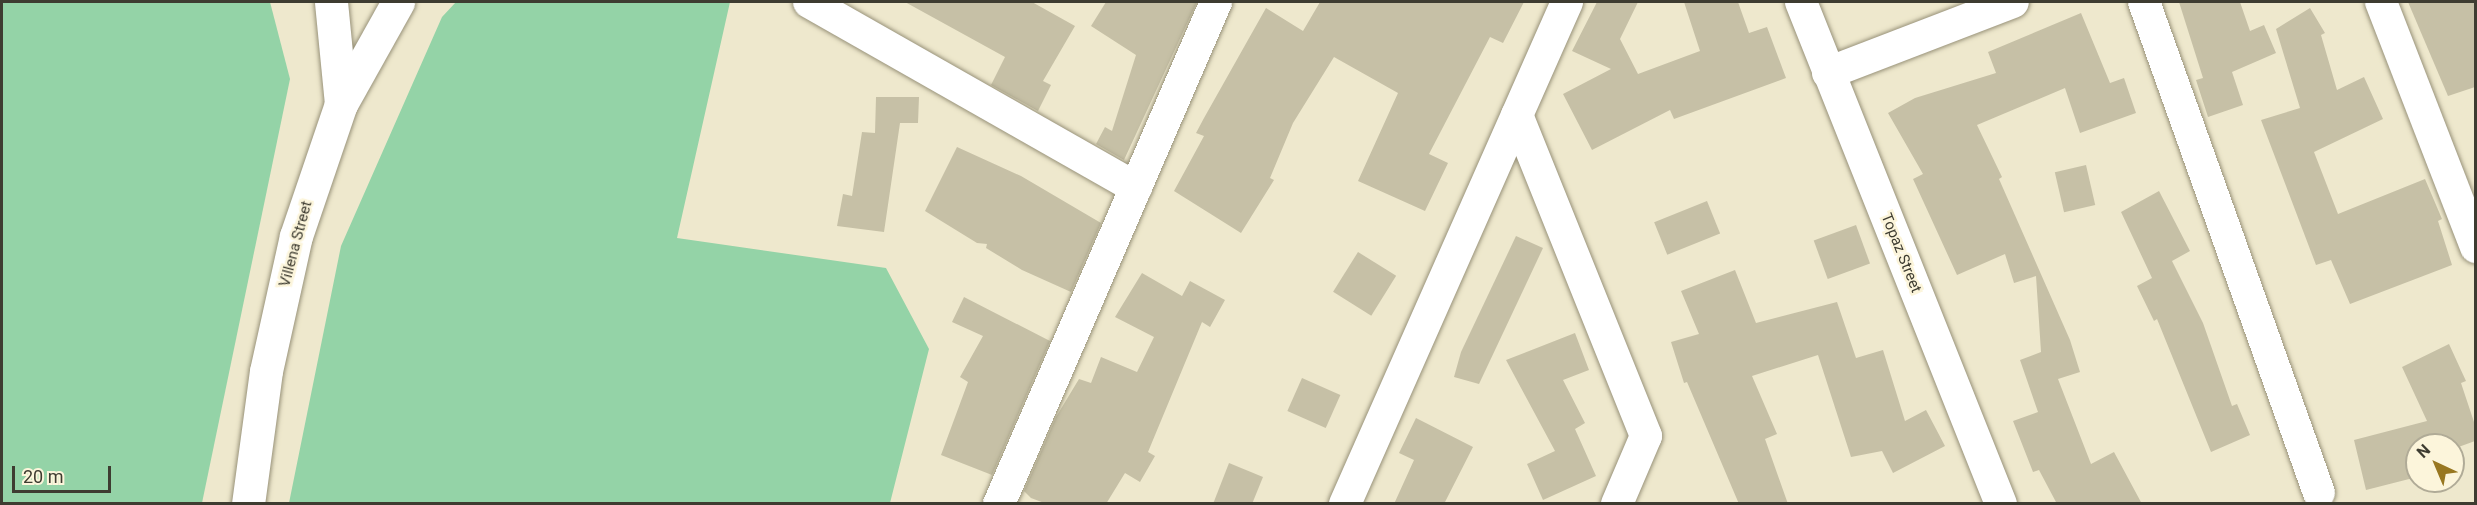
<!DOCTYPE html>
<html>
<head>
<meta charset="utf-8">
<style>
  body { margin:0 }
  #map { position:relative; width:2477px; height:505px; overflow:hidden; background:#eee8cd; font-family:Roboto,sans-serif }
  div>[style] { position:absolute }
  .green>* { inset:0; background:#94d3a7 }
  .building>* { inset:0; background:#c6c0a6; transform-origin:0 0 }
  .roads { filter:drop-shadow(0 0 2px #989279) drop-shadow(0 0 2px #989279) }
  .street>* { height:32px; margin:-16px; padding:0 16px; transform-origin:16px; border-radius:16px; background:#fff }
  .secondary>* { height:33px; margin:-16.5px; padding:0 16.5px; transform-origin:16.5px; border-radius:16.5px; background:#fff }
  span { translate:-50% -50%; white-space:nowrap; text-align:center; line-height:1.15; -webkit-text-stroke:5px #fcf5db; paint-order:stroke }
  .street-label { font-size:15px; color:#3e3c31 }
  .frame { position:absolute; inset:0; border:3px solid #3e3c31; pointer-events:none }
  .north { position:absolute; left:2405px; top:433px; width:60px; height:60px; box-sizing:border-box; background:#fcf5db; border:2px solid #b0ab97; border-radius:50%; rotate:316deg; font-size:16px; font-weight:700; line-height:24px; text-align:center; color:#3e3c31 }
  .north::after { content:''; display:block; margin:auto; width:21px; height:27px; background:#987720; clip-path:polygon(50% 0,100% 100%,50% 72%,0 100%) }
  .scale { position:absolute; left:12px; top:466px; width:99px; height:27px; box-sizing:border-box; border:3px solid #3e3c31; border-top:0; padding-left:8px; font-size:18px; line-height:21px; white-space:nowrap; color:#3e3c31; -webkit-text-stroke:4px #fcf5db; paint-order:stroke }
</style>
</head>
<body>
<div id="map">
  <div class="green">
    <i style="clip-path:polygon(2px 2px,270px 2px,290px 79px,202px 503px,2px 503px)"></i>
    <i style="clip-path:polygon(456px 2px,730px 2px,677px 238px,886px 268px,929px 349px,890px 503px,289px 503px,341px 246px,442px 17px)"></i>
  </div>
  <div class="building">
    <i style="clip-path:polygon(905px 2px,1032px 2px,1075px 26px,1043px 81px,1051px 85px,1038px 111px,991px 85px,1005px 57px)"></i>
    <i style="clip-path:polygon(1106px 2px,1197px 2px,1124px 160px,1096px 144px,1105px 127px,1112px 131px,1136px 55px,1091px 26px)"></i>
    <i style="clip-path:polygon(1320px 2px,1524px 2px,1503px 43px,1490px 37px,1429px 154px,1448px 163px,1425px 211px,1358px 181px,1398px 93px,1334px 57px,1293px 123px,1270px 178px,1274px 180px,1241px 233px,1174px 191px,1204px 136px,1196px 133px,1204px 118px,1266px 8px,1303px 31px)"></i>
    <i style="clip-path:polygon(1597px 2px,1638px 2px,1620px 39px,1638px 74px,1700px 51px,1684px 2px,1738px 2px,1749px 33px,1767px 27px,1786px 78px,1674px 119px,1670px 110px,1592px 150px,1563px 94px,1611px 69px,1572px 51px)"></i>
    <i style="clip-path:polygon(2179px 2px,2240px 2px,2250px 31px,2264px 25px,2276px 53px,2232px 72px,2243px 105px,2208px 117px,2196px 80px,2203px 78px)"></i>
    <i style="clip-path:polygon(2408px 2px,2475px 2px,2475px 87px,2448px 96px)"></i>
    <i style="clip-path:polygon(2310px 8px,2325px 33px,2321px 35px,2337px 90px,2364px 77px,2383px 119px,2314px 152px,2338px 214px,2425px 179px,2442px 219px,2438px 221px,2452px 265px,2350px 304px,2331px 260px,2316px 265px,2261px 120px,2300px 108px,2276px 29px)"></i>
    <i style="clip-path:polygon(2081px 13px,2110px 83px,2124px 78px,2136px 113px,2080px 133px,2065px 88px,1977px 125px,2002px 177px,1999px 179px,2070px 340px,2080px 372px,2058px 379px,2091px 464px,2114px 452px,2142px 504px,2057px 504px,2039px 470px,2033px 472px,2013px 421px,2038px 412px,2020px 360px,2041px 352px,2036px 276px,2014px 283px,2005px 254px,1957px 275px,1913px 179px,1923px 174px,1888px 113px,1915px 98px,1996px 73px,1988px 52px)"></i>
    <i style="clip-path:polygon(876px 97px,919px 97px,918px 123px,900px 123px,884px 232px,837px 226px,843px 194px,852px 196px,862px 132px,875px 133px)"></i>
    <i style="clip-path:polygon(957px 147px,1021px 176px,1101px 223px,1071px 292px,1022px 270px,986px 248px,987px 244px,977px 243px,925px 211px)"></i>
    <i style="left:2086px;top:165px;width:41px;height:32px;rotate:77deg"></i>
    <i style="clip-path:polygon(2159px 191px,2190px 251px,2172px 261px,2203px 323px,2232px 406px,2237px 404px,2250px 435px,2211px 452px,2157px 319px,2154px 321px,2137px 286px,2152px 278px,2121px 212px)"></i>
    <i style="left:1707px;top:201px;width:35px;height:57px;rotate:68deg"></i>
    <i style="left:1856px;top:225px;width:41px;height:45px;rotate:70deg"></i>
    <i style="clip-path:polygon(1516px 236px,1543px 248px,1479px 384px,1454px 377px,1461px 352px)"></i>
    <i style="left:1358px;top:252px;width:45px;height:47px;rotate:32deg"></i>
    <i style="clip-path:polygon(1735px 270px,1756px 323px,1837px 302px,1856px 358px,1883px 350px,1905px 421px,1926px 410px,1945px 446px,1893px 473px,1882px 451px,1851px 457px,1818px 355px,1752px 376px,1777px 434px,1765px 439px,1788px 504px,1739px 504px,1687px 382px,1684px 383px,1671px 342px,1699px 334px,1681px 291px)"></i>
    <i style="clip-path:polygon(1142px 273px,1182px 296px,1190px 281px,1225px 300px,1210px 327px,1202px 322px,1148px 452px,1155px 456px,1140px 482px,1125px 473px,1106px 504px,1047px 504px,1031px 498px,1024px 491px,1056px 417px,1079px 379px,1091px 383px,1101px 357px,1137px 372px,1154px 337px,1115px 317px)"></i>
    <i style="clip-path:polygon(964px 297px,1050px 341px,992px 475px,941px 455px,968px 382px,960px 377px,983px 336px,952px 322px)"></i>
    <i style="clip-path:polygon(1575px 333px,1589px 370px,1563px 380px,1585px 423px,1575px 429px,1596px 476px,1543px 500px,1527px 464px,1555px 451px,1506px 360px)"></i>
    <i style="clip-path:polygon(2449px 344px,2466px 381px,2461px 383px,2475px 425px,2475px 441px,2453px 449px,2453px 445px,2417px 445px,2417px 477px,2366px 490px,2354px 440px,2427px 421px,2402px 367px)"></i>
    <i style="left:1302px;top:378px;width:42px;height:36px;rotate:24deg"></i>
    <i style="clip-path:polygon(1416px 418px,1473px 447px,1444px 504px,1394px 504px,1414px 460px,1399px 453px)"></i>
    <i style="clip-path:polygon(1229px 463px,1263px 477px,1252px 504px,1213px 504px)"></i>
  </div>
  <div class="roads">
    <div class="street">
      <i style="left:809px;top:2px;width:376px;rotate:29.6deg"></i>
      <i style="left:1801px;top:2px;width:540px;rotate:68.28deg"></i>
      <i style="left:2144px;top:2px;width:521px;rotate:70.38deg"></i>
      <i style="left:2381px;top:2px;width:263px;rotate:68.8deg"></i>
      <i style="left:1828px;top:73px;width:198px;rotate:-21deg"></i>
      <i style="left:1517px;top:115px;width:346px;rotate:68.1deg"></i>
      <i style="left:1646px;top:436px;width:74px;rotate:113.1deg"></i>
      <i style="left:999px;top:504px;width:547px;rotate:-66.62deg"></i>
      <i style="left:1345px;top:504px;width:549px;rotate:-66.14deg"></i>
    </div>
    <div class="secondary">
      <i style="left:331px;top:2px;width:102px;rotate:84.4deg"></i>
      <i style="left:248px;top:504px;width:134px;rotate:-82.3deg"></i>
      <i style="left:266px;top:371px;width:138px;rotate:-77.5deg"></i>
      <i style="left:296px;top:236px;width:139px;rotate:-71.2deg"></i>
      <i style="left:341px;top:104px;width:117px;rotate:-60.8deg"></i>
    </div>
  </div>
  <div class="street-label">
    <span style="left:296px;top:244px;rotate:-75deg">Villena Street</span>
    <span style="left:1901px;top:253px;rotate:68deg">Topaz Street</span>
  </div>
  <div class="frame"></div>
  <div class="north">N</div>
  <div class="scale">20 m</div>
</div>
</body>
</html>
